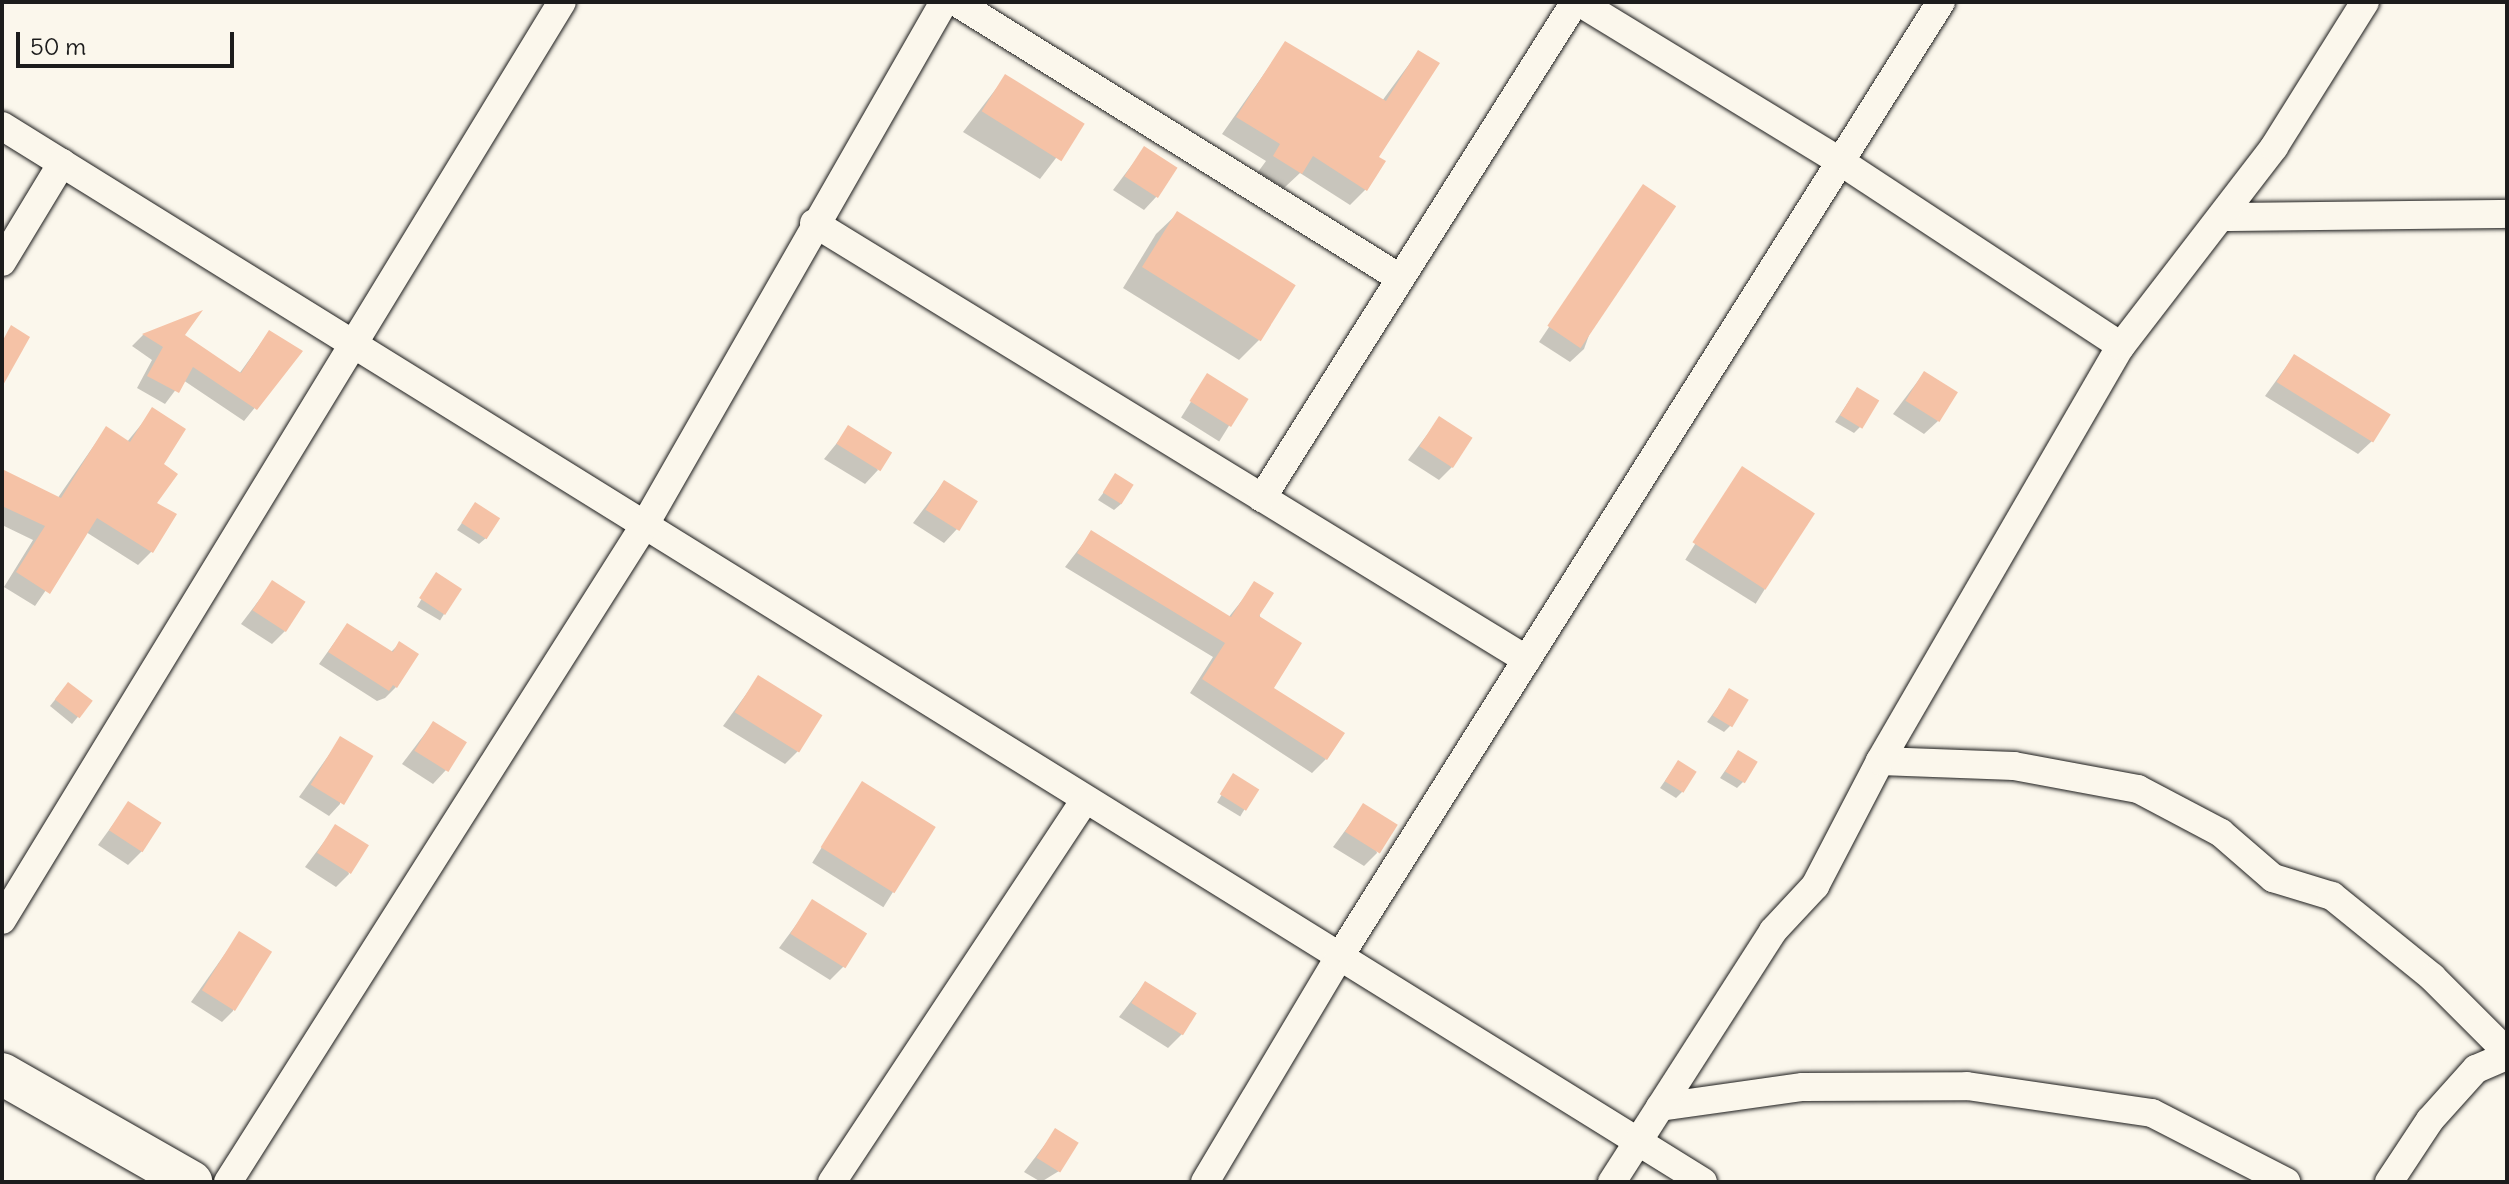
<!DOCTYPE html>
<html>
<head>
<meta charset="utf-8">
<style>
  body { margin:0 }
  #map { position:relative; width:2509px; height:1184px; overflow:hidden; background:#fbf7ec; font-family:Delius,sans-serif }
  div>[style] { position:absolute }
  .shadow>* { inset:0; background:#0003; transform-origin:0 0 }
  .building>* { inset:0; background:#f5c2a6; transform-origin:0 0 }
  .roads { filter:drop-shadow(0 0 2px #1c1c1c) drop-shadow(0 0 2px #1c1c1c) }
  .street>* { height:28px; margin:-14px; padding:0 14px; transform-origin:14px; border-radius:14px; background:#fbf7ec }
  .secondary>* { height:42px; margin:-21px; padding:0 21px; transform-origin:21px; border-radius:21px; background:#fbf7ec }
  span { translate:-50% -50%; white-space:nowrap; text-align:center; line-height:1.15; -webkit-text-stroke:7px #fbf7ec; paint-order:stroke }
  .frame { position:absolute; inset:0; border:4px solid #1c1c1c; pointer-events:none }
  .scale { position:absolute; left:16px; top:32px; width:218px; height:36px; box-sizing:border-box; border:4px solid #1c1c1c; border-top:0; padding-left:10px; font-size:24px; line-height:28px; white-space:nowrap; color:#1c1c1c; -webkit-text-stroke:6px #fbf7ec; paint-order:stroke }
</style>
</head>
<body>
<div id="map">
  <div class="shadow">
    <i style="clip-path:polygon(1285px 44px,1382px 101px,1418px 52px,1366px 189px,1350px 205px,1300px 173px,1284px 188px,1258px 172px,1266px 161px,1222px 134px)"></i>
    <i style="clip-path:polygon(1005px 77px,1082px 124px,1040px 179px,963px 132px)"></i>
    <i style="clip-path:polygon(1144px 149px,1157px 196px,1144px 210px,1113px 190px)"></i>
    <i style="clip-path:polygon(1643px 187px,1584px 349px,1570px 362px,1539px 342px)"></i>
    <i style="clip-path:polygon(1177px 214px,1260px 339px,1239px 360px,1123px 288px,1156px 234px)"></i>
    <i style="clip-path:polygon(197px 314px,182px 336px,239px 374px,269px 332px,300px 352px,244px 421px,183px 380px,165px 404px,137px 388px,152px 360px,132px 346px,143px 335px)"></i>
    <i style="clip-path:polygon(2294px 356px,2372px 441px,2358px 454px,2265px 396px)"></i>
    <i style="clip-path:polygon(1924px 373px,1938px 421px,1924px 434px,1893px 414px)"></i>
    <i style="left:1207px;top:376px;width:45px;height:49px;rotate:32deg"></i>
    <i style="clip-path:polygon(1857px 389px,1860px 427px,1854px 433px,1835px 422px)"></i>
    <i style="clip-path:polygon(153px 410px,161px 465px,152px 551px,138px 565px,86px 532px,35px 606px,4px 587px,33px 540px,2px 525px,2px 472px,57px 499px,106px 428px,127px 442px)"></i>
    <i style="clip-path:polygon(1439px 419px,1453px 466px,1439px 480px,1408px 460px)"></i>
    <i style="clip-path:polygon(849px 428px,878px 470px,865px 484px,824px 459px)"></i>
    <i style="left:1742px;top:469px;width:83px;height:107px;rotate:32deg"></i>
    <i style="clip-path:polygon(1116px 476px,1121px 504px,1114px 510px,1098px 500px)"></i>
    <i style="clip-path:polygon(944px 482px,957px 529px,944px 543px,913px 523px)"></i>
    <i style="clip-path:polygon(475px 504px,486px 538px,479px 544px,457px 530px)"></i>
    <i style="clip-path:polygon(1092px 532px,1228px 618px,1255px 584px,1271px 689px,1326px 759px,1312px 773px,1190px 693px,1213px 657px,1065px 567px)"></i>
    <i style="left:436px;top:575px;width:27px;height:37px;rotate:31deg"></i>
    <i style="clip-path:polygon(272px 583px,286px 630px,272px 644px,241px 624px)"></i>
    <i style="clip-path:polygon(347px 625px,390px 653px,399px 644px,396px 687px,385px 698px,377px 701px,319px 664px)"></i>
    <i style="clip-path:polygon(758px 678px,798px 751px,785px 764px,723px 726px)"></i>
    <i style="clip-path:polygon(1730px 690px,1730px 726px,1724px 732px,1707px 722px)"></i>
    <i style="clip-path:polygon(62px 691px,90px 702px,72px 724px,50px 706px)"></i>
    <i style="clip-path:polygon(433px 723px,446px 770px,433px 784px,402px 764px)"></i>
    <i style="clip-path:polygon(341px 738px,340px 804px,329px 816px,299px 797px)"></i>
    <i style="clip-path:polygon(1738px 752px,1743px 782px,1737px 788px,1720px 778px)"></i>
    <i style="clip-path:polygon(1678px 762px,1682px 792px,1676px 798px,1660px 788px)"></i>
    <i style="left:1233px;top:776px;width:27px;height:31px;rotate:31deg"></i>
    <i style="left:862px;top:783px;width:84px;height:94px;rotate:32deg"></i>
    <i style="clip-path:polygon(128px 804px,142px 851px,128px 865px,98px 845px)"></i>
    <i style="clip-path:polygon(1364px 805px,1377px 853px,1364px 866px,1333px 847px)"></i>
    <i style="clip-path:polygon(336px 826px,349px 874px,336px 887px,305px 867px)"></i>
    <i style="clip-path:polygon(813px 902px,844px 966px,830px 980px,779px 948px)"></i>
    <i style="clip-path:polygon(239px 934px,233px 1011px,222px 1022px,191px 1002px)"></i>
    <i style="clip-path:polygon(1145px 983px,1182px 1034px,1168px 1048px,1119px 1017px)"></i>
    <i style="clip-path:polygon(1056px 1130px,1059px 1171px,1041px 1182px,1024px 1172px)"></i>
  </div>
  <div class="building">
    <i style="clip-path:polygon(1285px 41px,1386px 101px,1418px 50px,1440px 63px,1379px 157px,1386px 161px,1367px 191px,1313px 156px,1302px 174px,1273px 156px,1280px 144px,1236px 117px)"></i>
    <i style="left:1005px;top:74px;width:94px;height:44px;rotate:32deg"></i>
    <i style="left:1144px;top:146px;width:40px;height:36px;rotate:33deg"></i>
    <i style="left:1643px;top:184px;width:40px;height:171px;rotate:34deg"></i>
    <i style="left:1177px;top:211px;width:140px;height:66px;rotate:32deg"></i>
    <i style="clip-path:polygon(203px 310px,185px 335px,241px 373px,269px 330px,303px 351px,257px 410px,193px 367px,179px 393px,147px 376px,163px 347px,142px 334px)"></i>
    <i style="clip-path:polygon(11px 325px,30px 337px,2px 387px,2px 342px)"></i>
    <i style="left:2294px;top:354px;width:114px;height:33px;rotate:32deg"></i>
    <i style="left:1924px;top:371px;width:40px;height:35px;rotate:32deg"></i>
    <i style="left:1207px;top:373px;width:49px;height:33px;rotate:32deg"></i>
    <i style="left:1857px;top:387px;width:26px;height:33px;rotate:31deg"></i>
    <i style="clip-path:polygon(152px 407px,186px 429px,164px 464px,178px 474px,157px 503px,177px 514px,153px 553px,97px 518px,50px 594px,16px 572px,45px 526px,2px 506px,2px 469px,61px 498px,106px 426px,130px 442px)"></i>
    <i style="left:1439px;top:416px;width:40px;height:36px;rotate:33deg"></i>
    <i style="left:848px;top:425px;width:52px;height:22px;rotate:32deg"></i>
    <i style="left:1742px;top:466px;width:87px;height:91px;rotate:33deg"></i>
    <i style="left:1115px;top:473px;width:22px;height:23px;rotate:32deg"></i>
    <i style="left:944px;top:480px;width:40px;height:35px;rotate:32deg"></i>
    <i style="left:475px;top:502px;width:30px;height:25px;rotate:33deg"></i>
    <i style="clip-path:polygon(1091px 530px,1231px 617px,1254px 581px,1274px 593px,1259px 616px,1302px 643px,1274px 688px,1345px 733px,1327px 760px,1202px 679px,1225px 643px,1077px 553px)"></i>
    <i style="left:436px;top:572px;width:31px;height:31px;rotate:33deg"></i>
    <i style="left:272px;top:580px;width:40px;height:36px;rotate:33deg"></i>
    <i style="clip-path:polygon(347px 623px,393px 652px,399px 641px,419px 654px,397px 688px,393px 685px,389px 691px,328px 652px)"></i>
    <i style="left:758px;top:675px;width:76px;height:44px;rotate:32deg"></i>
    <i style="left:68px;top:682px;width:31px;height:22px;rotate:37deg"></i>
    <i style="left:1729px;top:688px;width:23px;height:32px;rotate:31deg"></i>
    <i style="left:433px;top:721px;width:40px;height:35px;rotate:32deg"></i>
    <i style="left:340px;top:736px;width:39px;height:57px;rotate:31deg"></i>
    <i style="left:1738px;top:750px;width:23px;height:25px;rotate:31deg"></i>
    <i style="left:1678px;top:760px;width:22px;height:25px;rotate:32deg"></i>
    <i style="left:1233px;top:773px;width:31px;height:25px;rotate:32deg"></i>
    <i style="left:862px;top:781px;width:87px;height:78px;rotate:32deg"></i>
    <i style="left:128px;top:801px;width:40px;height:35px;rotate:33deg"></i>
    <i style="left:1363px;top:803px;width:41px;height:34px;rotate:32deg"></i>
    <i style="left:335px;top:824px;width:40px;height:34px;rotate:32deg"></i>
    <i style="left:812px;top:899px;width:65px;height:41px;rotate:32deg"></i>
    <i style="left:239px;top:931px;width:39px;height:70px;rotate:32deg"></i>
    <i style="left:1145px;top:981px;width:61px;height:26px;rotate:32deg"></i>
    <i style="left:1055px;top:1128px;width:28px;height:35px;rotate:32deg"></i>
  </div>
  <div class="roads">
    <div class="street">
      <i style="left:956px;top:2px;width:523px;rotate:31.87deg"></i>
      <i style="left:1579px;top:2px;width:307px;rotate:31.4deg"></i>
      <i style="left:1841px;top:162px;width:335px;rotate:33.3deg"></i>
      <i style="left:2px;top:126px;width:2002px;rotate:31.83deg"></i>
      <i style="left:2222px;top:217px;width:285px;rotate:-0.6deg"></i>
      <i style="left:814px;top:223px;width:836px;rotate:31.5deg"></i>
      <i style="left:2px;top:262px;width:116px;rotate:-58.8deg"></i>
      <i style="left:1262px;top:498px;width:587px;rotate:-57.75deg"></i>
      <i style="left:1880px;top:761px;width:134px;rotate:2.1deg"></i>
      <i style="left:2014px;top:766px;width:126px;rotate:10.5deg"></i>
      <i style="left:2138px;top:789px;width:94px;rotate:27.9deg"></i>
      <i style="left:2221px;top:833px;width:69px;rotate:40.9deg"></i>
      <i style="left:2273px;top:878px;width:62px;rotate:17deg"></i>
      <i style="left:2332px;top:896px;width:129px;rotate:39deg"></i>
      <i style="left:2432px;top:977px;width:106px;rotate:45deg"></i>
      <i style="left:2px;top:920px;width:1075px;rotate:-58.62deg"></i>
      <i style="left:1660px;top:1107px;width:144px;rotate:-8deg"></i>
      <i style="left:1803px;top:1087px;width:164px;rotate:-0.3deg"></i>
      <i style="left:1967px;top:1086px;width:187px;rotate:8.3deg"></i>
      <i style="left:2152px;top:1113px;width:151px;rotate:27.2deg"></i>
      <i style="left:228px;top:1182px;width:777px;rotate:-57.62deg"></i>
      <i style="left:644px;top:526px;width:604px;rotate:-60.21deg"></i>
      <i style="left:832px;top:1182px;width:458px;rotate:-56.5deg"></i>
      <i style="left:1205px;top:1182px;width:260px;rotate:-59.2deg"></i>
      <i style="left:1338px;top:959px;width:1131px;rotate:-57.79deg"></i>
      <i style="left:1612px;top:1182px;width:298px;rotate:-57.3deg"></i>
      <i style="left:1773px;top:931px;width:62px;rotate:-47deg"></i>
      <i style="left:1815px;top:886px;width:141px;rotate:-62.5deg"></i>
      <i style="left:1880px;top:761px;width:480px;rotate:-59.9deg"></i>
      <i style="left:2121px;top:346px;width:251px;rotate:-52.4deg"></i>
      <i style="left:2274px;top:147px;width:171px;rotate:-57.9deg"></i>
      <i style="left:2389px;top:1182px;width:74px;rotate:-56.5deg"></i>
      <i style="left:2430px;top:1120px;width:69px;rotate:-48deg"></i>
      <i style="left:2476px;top:1069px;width:34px;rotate:-23deg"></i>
    </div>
    <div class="secondary">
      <i style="left:2px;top:1074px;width:218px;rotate:29.7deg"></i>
    </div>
  </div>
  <div class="frame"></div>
  <div class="scale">50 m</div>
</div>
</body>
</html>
